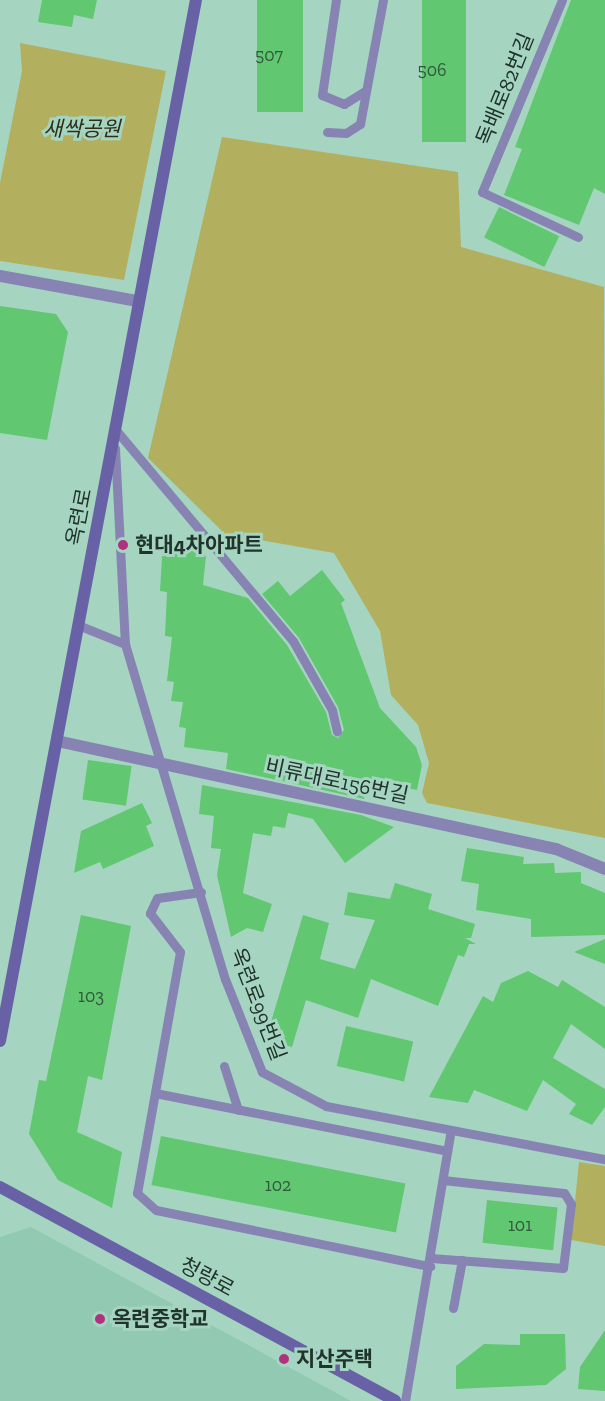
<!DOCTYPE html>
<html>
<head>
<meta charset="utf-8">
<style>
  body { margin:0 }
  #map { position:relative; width:605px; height:1401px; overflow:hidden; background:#a5d5c0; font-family:"Zilla Slab","Noto Sans KR",serif }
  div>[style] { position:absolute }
  .built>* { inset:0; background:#92c9b2 }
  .green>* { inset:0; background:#b2b05e }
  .building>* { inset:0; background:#61c770; transform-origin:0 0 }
  .lane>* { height:9px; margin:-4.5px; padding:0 4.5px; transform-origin:4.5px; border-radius:4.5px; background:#8784b3 }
  .street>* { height:12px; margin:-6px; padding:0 6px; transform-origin:6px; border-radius:6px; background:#8784b3 }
  .secondary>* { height:12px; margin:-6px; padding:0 6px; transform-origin:6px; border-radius:6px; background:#6861a6 }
  .dots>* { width:16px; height:16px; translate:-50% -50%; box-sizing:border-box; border:3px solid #a5d5c0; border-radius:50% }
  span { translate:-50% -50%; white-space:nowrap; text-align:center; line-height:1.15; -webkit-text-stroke:6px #a5d5c0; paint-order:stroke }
  .number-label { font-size:18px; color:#30593d }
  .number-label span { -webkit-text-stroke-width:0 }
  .street-label { font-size:21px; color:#20342c }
  .park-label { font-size:21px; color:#2f2f18; font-style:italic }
  .poi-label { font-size:21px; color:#20342c; font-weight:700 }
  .left { translate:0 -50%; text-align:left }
</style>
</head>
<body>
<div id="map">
  <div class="built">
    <i style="clip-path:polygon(31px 1227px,351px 1401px,0 1401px,0 1237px)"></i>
  </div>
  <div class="green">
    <i style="clip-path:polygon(20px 43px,166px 71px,124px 280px,0 261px,0 183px,22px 71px)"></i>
    <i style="clip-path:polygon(222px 137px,458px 172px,461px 247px,604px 287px,605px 838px,427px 803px,422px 793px,429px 763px,418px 725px,391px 695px,380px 631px,334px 553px,225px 534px,148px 458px)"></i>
    <i style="clip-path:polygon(579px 1162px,605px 1166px,605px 1246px,571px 1240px)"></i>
  </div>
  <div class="building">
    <i style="clip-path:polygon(42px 0,97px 0,93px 19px,74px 15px,72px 27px,38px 22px)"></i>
    <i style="left:257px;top:0;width:46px;height:112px"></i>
    <i style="left:422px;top:0;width:44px;height:142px"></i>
    <i style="clip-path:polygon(571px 0,605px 0,605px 194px,594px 188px,579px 225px,504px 195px,522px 149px,515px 147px)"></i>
    <i style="left:499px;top:207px;width:67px;height:34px;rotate:26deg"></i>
    <i style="clip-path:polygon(0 306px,56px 314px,68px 332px,47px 440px,0 433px)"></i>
    <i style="clip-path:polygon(163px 541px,197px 544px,196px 551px,206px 556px,203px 585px,248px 598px,287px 645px,326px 712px,332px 735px,338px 738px,344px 730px,338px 707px,299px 638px,262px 594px,278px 581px,290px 596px,322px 570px,345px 600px,341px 603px,380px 708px,416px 747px,422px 765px,417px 790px,367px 780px,364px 799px,226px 769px,228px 753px,184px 747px,186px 728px,179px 727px,183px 702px,171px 701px,174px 682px,167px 681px,172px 637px,165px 636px,167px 592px,160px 591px)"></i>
    <i style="left:88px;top:760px;width:44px;height:40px;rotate:8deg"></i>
    <i style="clip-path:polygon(202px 785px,361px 815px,394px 827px,345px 863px,313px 819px,288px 813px,285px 828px,273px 826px,271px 836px,253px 833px,243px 893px,272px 904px,263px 932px,247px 928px,231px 937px,217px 875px,221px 849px,211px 848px,214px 816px,199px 814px)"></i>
    <i style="clip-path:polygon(142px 803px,152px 823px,146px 826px,154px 846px,103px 869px,100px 862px,74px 873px,81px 831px)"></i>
    <i style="clip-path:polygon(467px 848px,524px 857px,523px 864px,554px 863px,555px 873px,581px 872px,581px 883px,605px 893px,605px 935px,531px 937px,531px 919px,476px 910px,479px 884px,461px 881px)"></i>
    <i style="clip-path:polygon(395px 883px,432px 894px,428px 909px,475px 924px,471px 938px,465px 938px,476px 944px,469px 944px,464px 957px,458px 955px,438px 1006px,371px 979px,358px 1018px,306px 1000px,292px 1047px,274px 1042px,268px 1032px,303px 915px,329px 923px,320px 959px,355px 969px,375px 920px,344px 915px,348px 892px,390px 899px)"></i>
    <i style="clip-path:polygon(81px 915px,131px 926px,102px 1080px,88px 1076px,77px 1132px,122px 1152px,112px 1208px,58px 1180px,29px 1134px,39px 1080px,46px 1081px)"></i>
    <i style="clip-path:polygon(605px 939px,605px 964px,574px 952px)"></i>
    <i style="clip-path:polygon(528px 971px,558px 987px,562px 980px,605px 1007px,605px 1049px,571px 1024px,553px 1058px,605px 1089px,605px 1107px,592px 1125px,569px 1114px,576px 1104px,543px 1080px,527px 1111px,474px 1090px,468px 1103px,429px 1097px,483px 996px,493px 1002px,501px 983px)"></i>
    <i style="left:346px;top:1026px;width:69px;height:41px;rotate:13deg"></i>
    <i style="left:161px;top:1136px;width:249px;height:50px;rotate:11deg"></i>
    <i style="left:487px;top:1200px;width:71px;height:43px;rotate:6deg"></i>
    <i style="clip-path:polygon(605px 1330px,605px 1391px,578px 1389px,580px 1367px)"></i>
    <i style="clip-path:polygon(520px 1334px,565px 1334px,566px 1369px,546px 1385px,456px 1389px,456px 1366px,484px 1344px,520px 1345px)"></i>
  </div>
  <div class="lane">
    <i style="left:336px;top:0;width:96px;rotate:98.4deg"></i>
    <i style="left:322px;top:95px;width:24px;rotate:22deg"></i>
    <i style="left:344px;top:104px;width:25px;rotate:-32deg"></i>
    <i style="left:562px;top:0;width:208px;rotate:112.6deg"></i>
    <i style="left:482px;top:192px;width:106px;rotate:25.1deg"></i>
    <i style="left:327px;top:132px;width:19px;rotate:3deg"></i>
    <i style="left:346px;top:133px;width:17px;rotate:-33deg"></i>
    <i style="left:360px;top:124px;width:126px;rotate:-79.5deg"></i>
    <i style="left:115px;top:429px;width:277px;rotate:50deg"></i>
    <i style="left:293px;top:641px;width:79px;rotate:60.5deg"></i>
    <i style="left:332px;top:710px;width:22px;rotate:77deg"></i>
    <i style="left:115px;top:448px;width:196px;rotate:87.1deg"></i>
    <i style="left:78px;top:625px;width:51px;rotate:22deg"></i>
    <i style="left:125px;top:644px;width:350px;rotate:73.4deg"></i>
    <i style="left:225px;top:979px;width:100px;rotate:68.3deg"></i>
    <i style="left:262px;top:1072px;width:72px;rotate:28deg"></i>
    <i style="left:326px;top:1106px;width:284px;rotate:10.8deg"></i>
    <i style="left:201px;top:892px;width:44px;rotate:172.2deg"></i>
    <i style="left:157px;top:898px;width:17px;rotate:115deg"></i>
    <i style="left:150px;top:913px;width:49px;rotate:52.4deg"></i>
    <i style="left:180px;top:952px;width:245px;rotate:100.1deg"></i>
    <i style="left:137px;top:1193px;width:25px;rotate:42deg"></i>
    <i style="left:156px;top:1210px;width:280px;rotate:11.6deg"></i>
    <i style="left:224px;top:1066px;width:46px;rotate:72.3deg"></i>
    <i style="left:155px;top:1093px;width:298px;rotate:11.2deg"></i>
    <i style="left:431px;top:1258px;width:132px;rotate:4.3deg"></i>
    <i style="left:563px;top:1268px;width:64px;rotate:-82.9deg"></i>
    <i style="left:571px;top:1204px;width:13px;rotate:-122deg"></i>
    <i style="left:564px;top:1193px;width:122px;rotate:-173.9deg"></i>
    <i style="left:453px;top:1308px;width:49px;rotate:-79.4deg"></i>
    <i style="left:405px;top:1401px;width:275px;rotate:-80.4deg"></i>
  </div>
  <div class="street">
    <i style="left:0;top:276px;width:140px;rotate:10.3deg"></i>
    <i style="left:57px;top:741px;width:511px;rotate:12.21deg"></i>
    <i style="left:556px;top:849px;width:53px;rotate:22.2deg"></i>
  </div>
  <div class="secondary">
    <i style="left:0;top:1041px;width:1059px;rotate:-79.34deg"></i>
    <i style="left:0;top:1187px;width:449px;rotate:28.4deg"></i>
  </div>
  <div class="dots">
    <i style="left:123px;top:545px;background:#b03180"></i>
    <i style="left:100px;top:1319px;background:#b03180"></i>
    <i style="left:284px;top:1359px;background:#b03180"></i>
  </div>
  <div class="number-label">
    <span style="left:269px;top:55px">507</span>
    <span style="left:432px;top:70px">506</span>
    <span style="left:91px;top:996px">103</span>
    <span style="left:278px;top:1185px">102</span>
    <span style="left:520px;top:1225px">101</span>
  </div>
  <div class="street-label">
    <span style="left:505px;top:89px;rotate:-68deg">독배로82번길</span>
    <span style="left:79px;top:517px;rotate:-79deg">옥련로</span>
    <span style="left:337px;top:781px;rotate:12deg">비류대로156번길</span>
    <span style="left:258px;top:1004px;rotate:69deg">옥련로99번길</span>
    <span style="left:207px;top:1277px;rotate:28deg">청량로</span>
  </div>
  <div class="park-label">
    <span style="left:82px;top:129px">새싹공원</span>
  </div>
  <div class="poi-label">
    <span class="left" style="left:135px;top:545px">현대4차아파트</span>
    <span class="left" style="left:112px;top:1319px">옥련중학교</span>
    <span class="left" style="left:296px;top:1359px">지산주택</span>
  </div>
</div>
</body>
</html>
